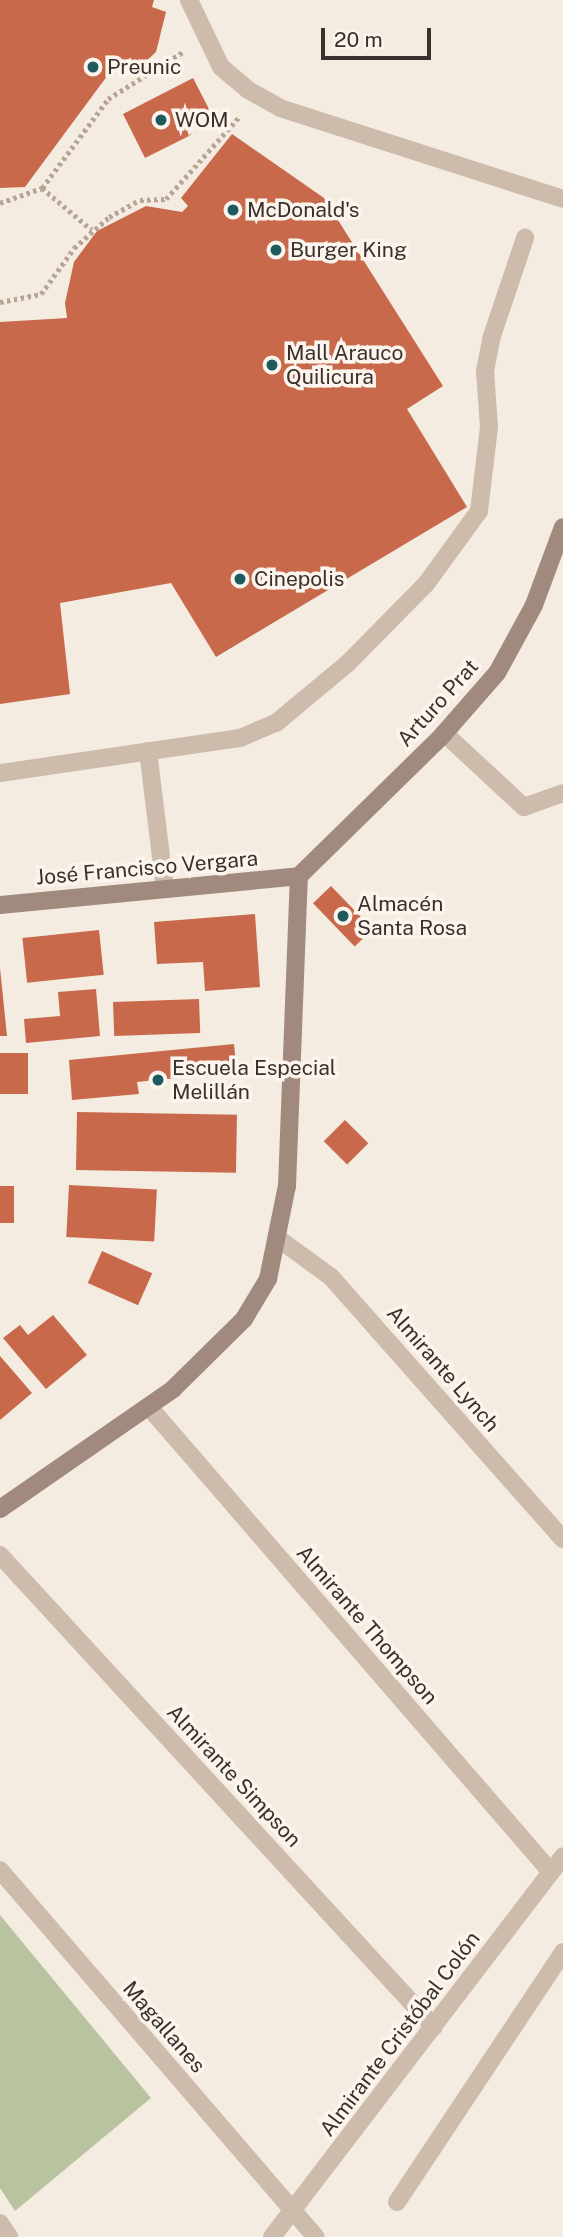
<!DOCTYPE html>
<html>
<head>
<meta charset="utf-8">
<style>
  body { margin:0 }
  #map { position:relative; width:563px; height:2237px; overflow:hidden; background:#f4ebe1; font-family:"Public Sans",sans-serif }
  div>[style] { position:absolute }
  .green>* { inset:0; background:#b8c4a0 }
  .building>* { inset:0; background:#c8694b; transform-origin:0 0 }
  .path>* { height:4.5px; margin-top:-2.25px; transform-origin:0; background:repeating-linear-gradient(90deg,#b9a596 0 3.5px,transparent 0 7px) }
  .lane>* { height:18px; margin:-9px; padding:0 9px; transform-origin:9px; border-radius:9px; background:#cdbbac }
  .street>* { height:18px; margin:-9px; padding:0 9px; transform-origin:9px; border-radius:9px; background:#cdbbac }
  .secondary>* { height:18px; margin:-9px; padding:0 9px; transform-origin:9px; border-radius:9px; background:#a18a7d }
  .dots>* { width:19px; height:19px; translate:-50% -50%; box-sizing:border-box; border:4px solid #fbf5ee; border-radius:50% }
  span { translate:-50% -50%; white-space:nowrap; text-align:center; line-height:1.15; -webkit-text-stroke:7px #fbf5ee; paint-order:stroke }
  .poi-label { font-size:21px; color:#3b302b }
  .left { translate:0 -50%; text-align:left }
  .street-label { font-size:21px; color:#3b302b }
  .scale { position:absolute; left:321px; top:28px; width:110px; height:32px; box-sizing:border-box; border:4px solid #3b302b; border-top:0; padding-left:9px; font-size:21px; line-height:24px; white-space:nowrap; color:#3b302b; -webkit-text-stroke:5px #fbf5ee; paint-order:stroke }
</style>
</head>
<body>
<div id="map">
  <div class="green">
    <i style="clip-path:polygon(0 1915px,151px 2098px,15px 2211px,0 2188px)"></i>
  </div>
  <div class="building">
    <i style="clip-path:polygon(0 0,154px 0,152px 7px,166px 12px,156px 52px,142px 65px,116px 64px,25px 187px,0 188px)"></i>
    <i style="clip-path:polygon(193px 78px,211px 113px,186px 125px,191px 135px,145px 158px,123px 114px)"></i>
    <i style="clip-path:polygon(232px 134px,324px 198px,443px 386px,407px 409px,467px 507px,216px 657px,171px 583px,60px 603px,70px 694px,0 704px,0 322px,67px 318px,65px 303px,74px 262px,97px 231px,146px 206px,182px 212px,188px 206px,181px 198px)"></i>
    <i style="left:331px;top:886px;width:60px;height:25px;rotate:46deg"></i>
    <i style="clip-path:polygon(255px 914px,260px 987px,205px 991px,203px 962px,157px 964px,154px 922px)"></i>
    <i style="left:99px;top:930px;width:45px;height:77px;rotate:84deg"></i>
    <i style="clip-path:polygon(0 968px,7px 1036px,0 1036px)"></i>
    <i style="clip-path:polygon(96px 989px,100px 1036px,26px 1043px,24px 1019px,60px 1016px,58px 992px)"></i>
    <i style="left:199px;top:999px;width:34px;height:86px;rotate:88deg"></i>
    <i style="clip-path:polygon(234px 1044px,237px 1072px,137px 1082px,139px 1094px,72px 1100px,69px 1060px)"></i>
    <i style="left:28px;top:1053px;width:41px;height:28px;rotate:90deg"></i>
    <i style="left:77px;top:1112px;width:160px;height:58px;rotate:1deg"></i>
    <i style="left:345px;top:1120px;width:33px;height:30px;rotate:45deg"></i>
    <i style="left:69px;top:1185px;width:88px;height:52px;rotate:3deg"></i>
    <i style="left:0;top:1186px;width:14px;height:37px"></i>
    <i style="left:102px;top:1251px;width:55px;height:35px;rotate:24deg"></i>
    <i style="clip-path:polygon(53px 1315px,87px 1355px,46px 1389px,3px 1338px,20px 1325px,28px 1335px)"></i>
    <i style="clip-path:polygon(0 1356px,32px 1393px,0 1420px)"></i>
  </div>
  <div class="path">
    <i style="left:42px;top:188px;width:65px;rotate:40deg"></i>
    <i style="left:0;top:203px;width:45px;rotate:-19.7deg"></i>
    <i style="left:42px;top:188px;width:111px;rotate:-53.4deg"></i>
    <i style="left:108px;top:99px;width:89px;rotate:-32.1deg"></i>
    <i style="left:0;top:302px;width:42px;rotate:-11deg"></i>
    <i style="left:41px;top:294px;width:57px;rotate:-54.3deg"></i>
    <i style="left:74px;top:248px;width:47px;rotate:-41.5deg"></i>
    <i style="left:109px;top:217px;width:35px;rotate:-29deg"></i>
    <i style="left:140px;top:200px;width:26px;rotate:-2deg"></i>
    <i style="left:166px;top:199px;width:111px;rotate:-48.3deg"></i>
  </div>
  <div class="lane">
    <i style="left:189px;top:0;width:74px;rotate:64.5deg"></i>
    <i style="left:221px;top:67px;width:35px;rotate:40deg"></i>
    <i style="left:248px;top:90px;width:37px;rotate:29deg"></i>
    <i style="left:280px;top:108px;width:297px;rotate:17.8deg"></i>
    <i style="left:444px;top:733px;width:109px;rotate:42.8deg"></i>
    <i style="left:524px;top:807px;width:41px;rotate:-19.7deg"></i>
    <i style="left:148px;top:751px;width:139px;rotate:83deg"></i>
    <i style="left:0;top:773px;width:243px;rotate:-8.3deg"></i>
    <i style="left:240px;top:738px;width:39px;rotate:-23deg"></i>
    <i style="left:276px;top:723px;width:94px;rotate:-39.8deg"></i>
    <i style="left:348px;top:663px;width:111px;rotate:-45.4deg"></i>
    <i style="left:426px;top:584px;width:90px;rotate:-54deg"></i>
    <i style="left:479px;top:511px;width:85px;rotate:-83.2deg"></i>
    <i style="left:489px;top:427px;width:56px;rotate:-94.1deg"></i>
    <i style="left:485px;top:371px;width:33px;rotate:-79deg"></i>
    <i style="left:491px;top:339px;width:107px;rotate:-71.4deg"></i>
  </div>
  <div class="street">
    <i style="left:279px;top:1239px;width:64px;rotate:36.2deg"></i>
    <i style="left:331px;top:1277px;width:350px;rotate:48.5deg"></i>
    <i style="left:149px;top:1407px;width:615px;rotate:49.16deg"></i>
    <i style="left:0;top:1555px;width:641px;rotate:47.4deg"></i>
    <i style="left:0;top:1870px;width:484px;rotate:49.3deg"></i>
    <i style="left:397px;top:2202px;width:300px;rotate:-56.4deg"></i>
    <i style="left:0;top:2223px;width:17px;rotate:57deg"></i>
    <i style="left:272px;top:2237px;width:479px;rotate:-52.6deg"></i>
  </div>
  <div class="secondary">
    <i style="left:299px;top:876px;width:197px;rotate:-44.4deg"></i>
    <i style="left:440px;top:738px;width:86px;rotate:-48.8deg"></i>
    <i style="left:497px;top:673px;width:77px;rotate:-61.4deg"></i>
    <i style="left:534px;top:605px;width:83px;rotate:-69.6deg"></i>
    <i style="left:0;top:905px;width:300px;rotate:-5.5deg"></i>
    <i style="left:0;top:1509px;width:211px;rotate:-34.7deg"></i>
    <i style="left:173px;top:1389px;width:100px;rotate:-44.6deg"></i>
    <i style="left:244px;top:1319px;width:47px;rotate:-59deg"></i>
    <i style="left:268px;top:1279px;width:95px;rotate:-78.5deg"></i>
    <i style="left:287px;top:1186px;width:310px;rotate:-87.8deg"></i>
  </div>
  <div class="dots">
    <i style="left:93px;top:67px;background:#1f5a5e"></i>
    <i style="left:161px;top:120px;background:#1f5a5e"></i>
    <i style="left:233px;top:210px;background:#1f5a5e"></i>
    <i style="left:276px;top:250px;background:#1f5a5e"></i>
    <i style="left:272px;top:365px;background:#1f5a5e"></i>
    <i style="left:240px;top:579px;background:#1f5a5e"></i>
    <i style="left:343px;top:916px;background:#1f5a5e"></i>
    <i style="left:158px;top:1080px;background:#1f5a5e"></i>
  </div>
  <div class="poi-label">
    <span class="left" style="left:107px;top:67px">Preunic</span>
    <span class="left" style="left:175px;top:120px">WOM</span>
    <span class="left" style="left:247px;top:210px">McDonald's</span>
    <span class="left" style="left:290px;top:250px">Burger King</span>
    <span class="left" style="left:286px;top:365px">Mall Arauco<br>Quilicura</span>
    <span class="left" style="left:254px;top:579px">Cinepolis</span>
    <span class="left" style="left:357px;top:916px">Almacén<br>Santa Rosa</span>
    <span class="left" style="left:172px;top:1080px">Escuela Especial<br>Melillán</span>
  </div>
  <div class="street-label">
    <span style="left:438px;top:703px;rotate:-48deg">Arturo Prat</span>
    <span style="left:147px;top:868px;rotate:-5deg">José Francisco Vergara</span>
    <span style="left:443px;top:1369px;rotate:49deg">Almirante Lynch</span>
    <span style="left:367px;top:1625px;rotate:49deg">Almirante Thompson</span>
    <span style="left:234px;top:1776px;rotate:47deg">Almirante Simpson</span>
    <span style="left:164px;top:2027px;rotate:49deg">Magallanes</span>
    <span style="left:400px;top:2034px;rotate:-53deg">Almirante Cristóbal Colón</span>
  </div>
  <div class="scale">20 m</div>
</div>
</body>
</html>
